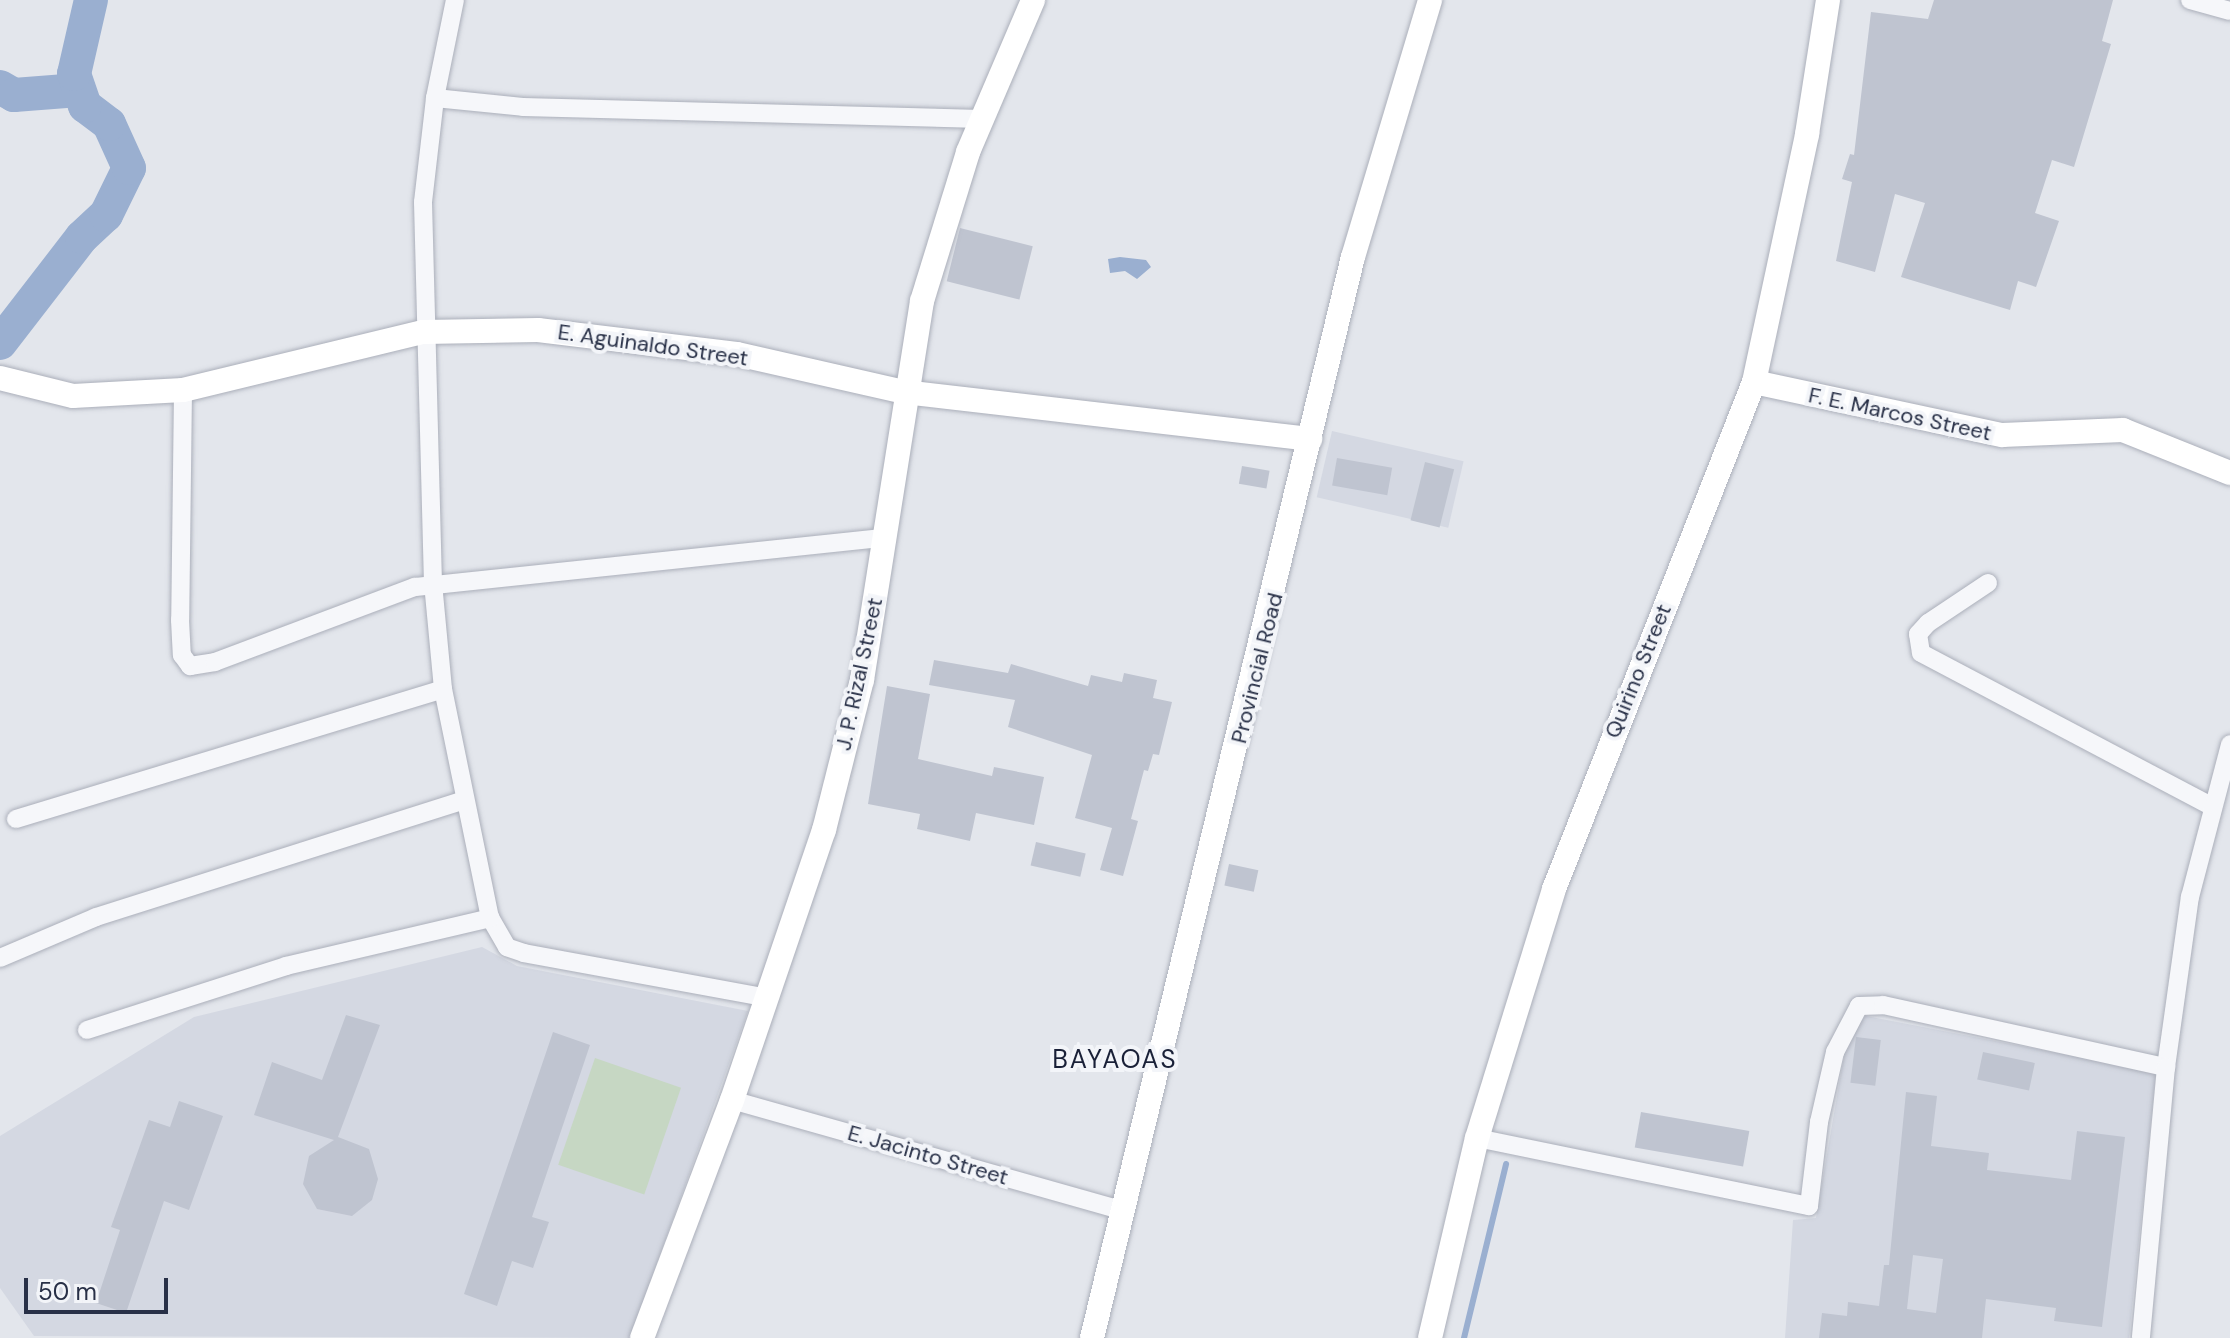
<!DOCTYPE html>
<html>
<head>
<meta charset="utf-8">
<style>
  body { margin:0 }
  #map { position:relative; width:2230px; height:1338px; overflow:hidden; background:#e3e6ec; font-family:"DM Sans",sans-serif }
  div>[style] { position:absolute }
  .built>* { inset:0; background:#d4d8e2; transform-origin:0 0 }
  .green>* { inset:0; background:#c6d7c3; transform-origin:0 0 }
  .water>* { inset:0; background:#9aafd0 }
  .stream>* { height:6px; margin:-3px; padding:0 3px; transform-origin:3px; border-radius:3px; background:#9aafd0 }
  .river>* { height:34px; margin:-17px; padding:0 17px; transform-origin:17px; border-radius:17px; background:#9aafd0 }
  .building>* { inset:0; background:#bfc4d0; transform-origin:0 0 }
  .roads { filter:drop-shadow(0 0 2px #abafba) drop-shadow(0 0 2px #abafba) }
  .street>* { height:18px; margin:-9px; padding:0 9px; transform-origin:9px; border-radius:9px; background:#f6f7fa }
  .secondary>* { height:24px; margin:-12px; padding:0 12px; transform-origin:12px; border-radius:12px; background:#fff }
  span { translate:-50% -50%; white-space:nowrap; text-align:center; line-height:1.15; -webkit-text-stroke:8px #f3f5f9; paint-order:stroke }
  .street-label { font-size:22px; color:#283047 }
  .quarter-label { font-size:26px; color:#1a2138; letter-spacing:2px }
  .scale { position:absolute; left:24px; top:1278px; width:144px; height:36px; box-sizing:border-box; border:4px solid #283047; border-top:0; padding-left:10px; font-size:24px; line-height:28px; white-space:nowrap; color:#283047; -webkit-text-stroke:6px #f3f5f9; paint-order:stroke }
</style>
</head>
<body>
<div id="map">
  <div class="built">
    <i style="left:1332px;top:431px;width:135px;height:68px;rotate:13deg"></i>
    <i style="clip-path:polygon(482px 947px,517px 966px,748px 1011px,630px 1338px,34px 1336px,0 1288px,0 1136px,194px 1017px)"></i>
    <i style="clip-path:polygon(1866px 1016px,2156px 1072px,2129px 1338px,1785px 1338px,1793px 1220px,1816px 1218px,1846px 1044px,1857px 1022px)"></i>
  </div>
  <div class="green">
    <i style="left:595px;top:1058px;width:91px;height:113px;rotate:19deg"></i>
  </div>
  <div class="water">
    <i style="clip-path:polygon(1120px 257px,1146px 260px,1151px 267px,1137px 279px,1125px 271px,1110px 273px,1108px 259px)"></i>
  </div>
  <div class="stream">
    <i style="left:1464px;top:1338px;width:179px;rotate:-76.4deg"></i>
  </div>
  <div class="river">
    <i style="left:0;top:87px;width:16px;rotate:30deg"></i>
    <i style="left:14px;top:95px;width:65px;rotate:-4.4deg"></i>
    <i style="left:0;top:343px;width:134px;rotate:-52.3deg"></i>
    <i style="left:82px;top:237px;width:33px;rotate:-43deg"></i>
    <i style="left:106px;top:215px;width:52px;rotate:-63.9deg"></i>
    <i style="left:129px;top:168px;width:48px;rotate:-114.4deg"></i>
    <i style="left:109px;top:124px;width:30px;rotate:-143deg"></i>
    <i style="left:85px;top:106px;width:34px;rotate:-109deg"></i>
    <i style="left:74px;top:74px;width:76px;rotate:-77.1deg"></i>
  </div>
  <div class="building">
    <i style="clip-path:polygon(1934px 0,2113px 0,2102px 41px,2111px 44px,2074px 167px,2052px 160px,2035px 213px,2059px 221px,2036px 287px,2018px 281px,2010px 310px,1901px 277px,1925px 203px,1895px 194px,1875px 272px,1836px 261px,1852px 182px,1842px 179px,1850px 154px,1854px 155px,1871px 12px,1928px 19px)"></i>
    <i style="left:960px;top:228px;width:75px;height:55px;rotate:14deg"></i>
    <i style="left:1337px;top:458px;width:56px;height:28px;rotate:10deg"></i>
    <i style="left:1425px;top:462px;width:30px;height:60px;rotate:14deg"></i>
    <i style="left:1242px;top:466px;width:28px;height:18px;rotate:10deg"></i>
    <i style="clip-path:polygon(934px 660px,1008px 673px,1011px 664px,1088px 686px,1091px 675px,1122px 682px,1124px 673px,1157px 680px,1153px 698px,1172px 702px,1159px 755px,1153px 754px,1148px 771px,1144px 770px,1131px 819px,1138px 821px,1123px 876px,1100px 870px,1112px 828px,1075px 818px,1092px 755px,1008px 727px,1015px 700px,929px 685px)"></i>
    <i style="clip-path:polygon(887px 686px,930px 694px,918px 759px,992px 776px,994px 767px,1044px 777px,1034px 825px,976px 813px,970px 841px,917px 829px,920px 814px,868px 804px)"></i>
    <i style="left:1036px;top:842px;width:51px;height:24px;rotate:13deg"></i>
    <i style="left:1229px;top:864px;width:30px;height:22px;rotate:12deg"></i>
    <i style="clip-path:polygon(346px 1015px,380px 1025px,338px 1137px,369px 1149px,378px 1179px,372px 1200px,352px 1216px,317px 1209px,303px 1184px,309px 1156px,334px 1140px,254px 1115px,272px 1062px,322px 1080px)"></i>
    <i style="clip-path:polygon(553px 1032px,590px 1045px,532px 1217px,549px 1222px,533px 1268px,512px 1261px,497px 1306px,464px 1294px)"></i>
    <i style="left:1856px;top:1037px;width:25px;height:46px;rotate:7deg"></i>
    <i style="left:1983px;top:1052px;width:53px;height:28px;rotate:12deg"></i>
    <i style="clip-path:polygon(evenodd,1906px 1092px,1937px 1096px,1931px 1146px,1989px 1153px,1987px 1170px,2071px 1180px,2077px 1131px,2125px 1137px,2102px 1327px,2054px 1321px,2056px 1308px,1986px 1299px,1982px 1338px,1819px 1338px,1822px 1313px,1847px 1316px,1848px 1302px,1879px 1306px,1884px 1265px,1889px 1265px,1906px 1092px,1913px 1255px,1943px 1259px,1936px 1313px,1907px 1309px,1913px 1255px)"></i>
    <i style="clip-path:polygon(179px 1101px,223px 1116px,189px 1210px,164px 1201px,126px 1313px,96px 1303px,120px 1230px,111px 1227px,149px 1120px,170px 1127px)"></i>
    <i style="left:1641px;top:1112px;width:110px;height:36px;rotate:10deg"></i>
  </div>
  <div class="roads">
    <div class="street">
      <i style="left:2190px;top:0;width:41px;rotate:15.4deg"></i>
      <i style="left:435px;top:98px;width:100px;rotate:-78.5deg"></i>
      <i style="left:183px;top:390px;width:230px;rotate:90.7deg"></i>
      <i style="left:180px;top:620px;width:35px;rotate:87deg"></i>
      <i style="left:182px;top:655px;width:14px;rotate:54deg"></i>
      <i style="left:190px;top:666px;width:25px;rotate:-9deg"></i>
      <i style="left:215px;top:662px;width:214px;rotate:-20.6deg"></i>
      <i style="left:415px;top:587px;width:473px;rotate:-6deg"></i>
      <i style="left:1988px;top:583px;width:72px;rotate:146.3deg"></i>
      <i style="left:1928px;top:623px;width:15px;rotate:132deg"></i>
      <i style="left:1918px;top:634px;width:19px;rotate:81deg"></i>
      <i style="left:1921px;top:653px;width:328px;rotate:27.8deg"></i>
      <i style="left:16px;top:819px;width:446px;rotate:-16.9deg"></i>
      <i style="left:0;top:958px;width:104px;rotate:-23.1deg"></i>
      <i style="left:96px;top:917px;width:384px;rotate:-17.6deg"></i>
      <i style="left:763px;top:997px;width:243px;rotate:-169.6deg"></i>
      <i style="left:524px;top:953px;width:18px;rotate:-161deg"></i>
      <i style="left:507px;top:947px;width:34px;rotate:-120deg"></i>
      <i style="left:490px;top:918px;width:234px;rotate:-101.6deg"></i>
      <i style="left:443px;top:689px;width:105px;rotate:-95.4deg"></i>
      <i style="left:433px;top:584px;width:382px;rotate:-91.5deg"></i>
      <i style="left:423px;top:202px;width:105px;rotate:-83.4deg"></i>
      <i style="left:435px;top:98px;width:88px;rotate:5.8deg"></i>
      <i style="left:523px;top:107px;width:459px;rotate:1.5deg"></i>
      <i style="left:87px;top:1030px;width:209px;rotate:-17.8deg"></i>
      <i style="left:286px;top:966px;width:210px;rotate:-13.2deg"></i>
      <i style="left:2166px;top:1067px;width:172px;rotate:-82deg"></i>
      <i style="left:2190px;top:897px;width:158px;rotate:-75.3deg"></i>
      <i style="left:732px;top:1100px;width:406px;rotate:15.8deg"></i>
      <i style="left:1477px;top:1138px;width:339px;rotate:11.6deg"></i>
      <i style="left:1809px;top:1206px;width:85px;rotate:-83.2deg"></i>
      <i style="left:1819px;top:1122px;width:72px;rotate:-77.1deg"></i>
      <i style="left:1835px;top:1052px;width:52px;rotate:-62.4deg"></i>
      <i style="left:1859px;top:1006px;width:24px;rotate:-2deg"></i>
      <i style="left:1883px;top:1005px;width:290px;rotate:12.4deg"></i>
      <i style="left:2166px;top:1067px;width:272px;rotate:95.3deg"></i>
    </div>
    <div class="secondary">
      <i style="left:0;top:378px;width:75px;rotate:13.9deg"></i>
      <i style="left:73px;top:396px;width:110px;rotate:-3.1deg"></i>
      <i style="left:183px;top:390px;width:247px;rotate:-13.6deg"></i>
      <i style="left:423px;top:332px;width:115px;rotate:-1deg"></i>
      <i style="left:538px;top:330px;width:200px;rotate:6.9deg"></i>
      <i style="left:737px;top:354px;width:171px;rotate:12.8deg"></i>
      <i style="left:904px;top:392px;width:409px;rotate:6.6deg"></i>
      <i style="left:1754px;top:382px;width:254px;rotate:12.1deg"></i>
      <i style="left:2002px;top:435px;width:121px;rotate:-2.4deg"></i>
      <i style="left:2123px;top:430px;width:115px;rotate:21.9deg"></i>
      <i style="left:642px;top:1338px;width:254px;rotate:-69.3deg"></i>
      <i style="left:732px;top:1100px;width:285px;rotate:-71.2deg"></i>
      <i style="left:824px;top:830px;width:155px;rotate:-75.8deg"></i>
      <i style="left:862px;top:680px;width:384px;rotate:-81deg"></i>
      <i style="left:922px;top:301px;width:156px;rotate:-72.8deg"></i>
      <i style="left:968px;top:152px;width:165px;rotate:-66.8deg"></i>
      <i style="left:1092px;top:1338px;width:1112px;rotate:-76.43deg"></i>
      <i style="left:1353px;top:257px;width:268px;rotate:-73.3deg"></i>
      <i style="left:1430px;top:1338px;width:205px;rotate:-76.8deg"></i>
      <i style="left:1477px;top:1138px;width:261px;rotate:-72.8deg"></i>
      <i style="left:1554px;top:889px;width:545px;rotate:-68.47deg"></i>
      <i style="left:1754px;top:382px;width:254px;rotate:-77.9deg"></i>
      <i style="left:1807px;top:134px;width:136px;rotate:-81.1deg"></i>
    </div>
  </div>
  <div class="street-label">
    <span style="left:653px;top:345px;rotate:8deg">E. Aguinaldo Street</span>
    <span style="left:1900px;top:414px;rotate:12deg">F. E. Marcos Street</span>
    <span style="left:1257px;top:668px;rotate:-76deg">Provincial Road</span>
    <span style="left:1638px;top:671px;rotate:-68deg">Quirino Street</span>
    <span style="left:859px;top:674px;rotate:-78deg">J. P. Rizal Street</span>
    <span style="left:928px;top:1155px;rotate:16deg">E. Jacinto Street</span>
  </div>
  <div class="quarter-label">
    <span style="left:1115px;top:1060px">BAYAOAS</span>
  </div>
  <div class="scale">50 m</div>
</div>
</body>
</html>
